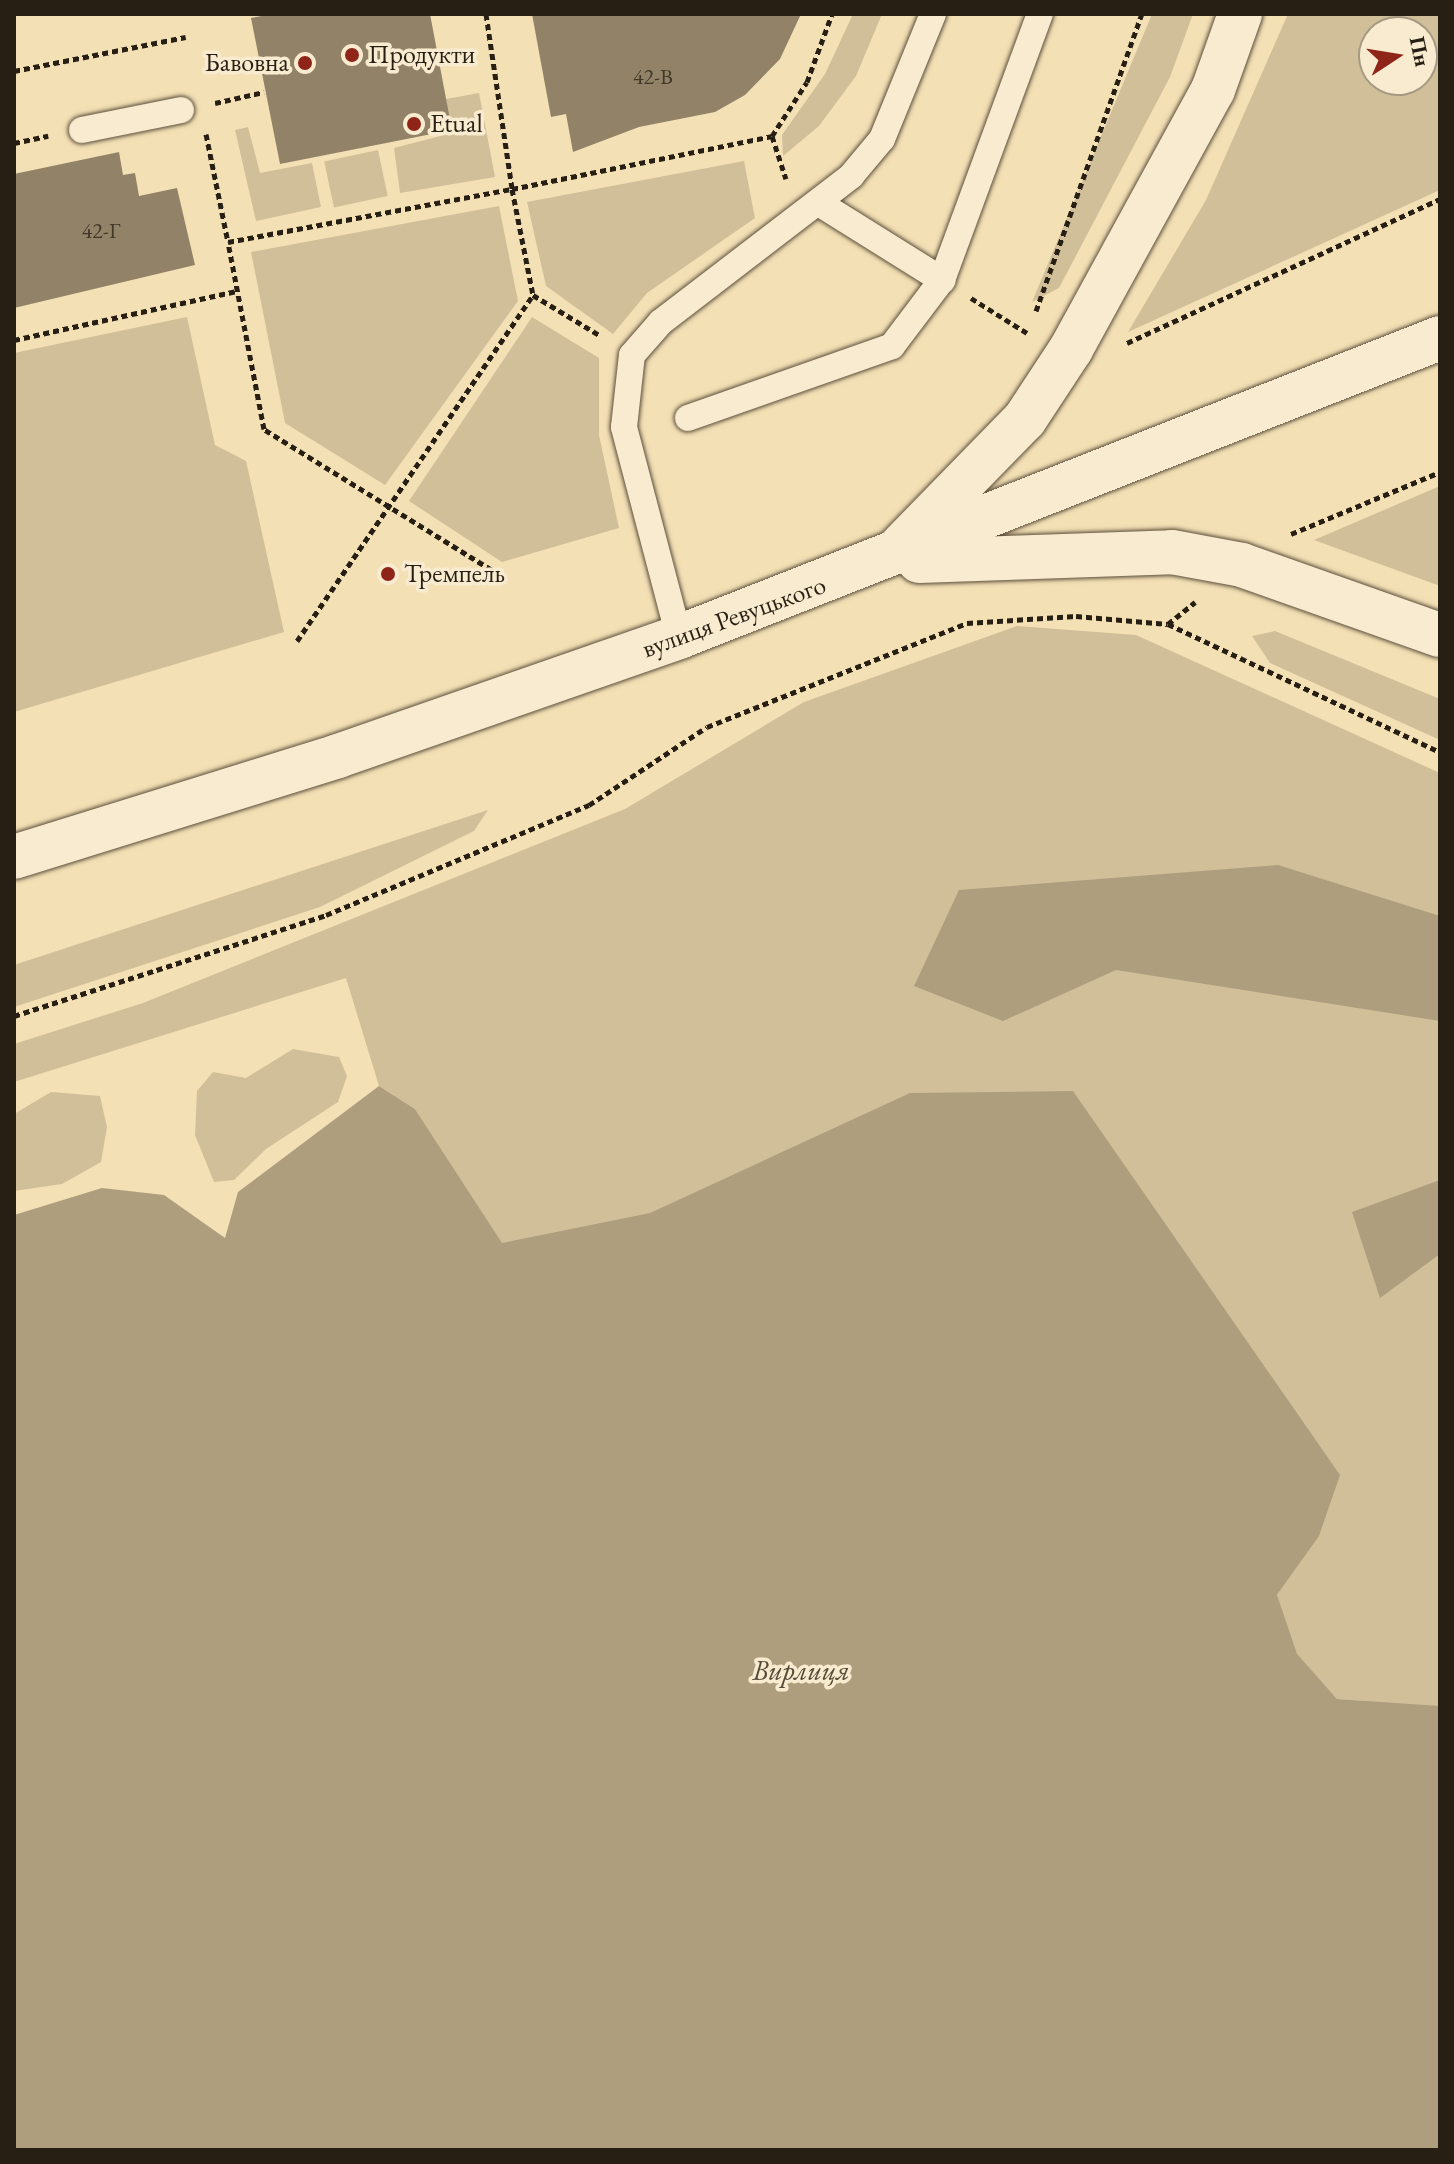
<!DOCTYPE html>
<html>
<head>
<meta charset="utf-8">
<style>
  body { margin:0 }
  #map { position:relative; width:1454px; height:2164px; overflow:hidden; background:#f4e0b5; font-family:"EB Garamond",serif }
  div>[style] { position:absolute }
  .green>* { inset:0; background:#d1bf9a; transform-origin:0 0 }
  .water>* { inset:0; background:#af9e7e }
  .building>* { inset:0; background:#928368 }
  .path>* { height:5px; margin-top:-2.5px; transform-origin:0; background:repeating-linear-gradient(90deg,#281f14 0 6px,transparent 0 10px) }
  .roads { filter:drop-shadow(0 0 2px #5b4f3c) drop-shadow(0 0 2px #5b4f3c) }
  .service>* { height:26px; margin:-13px; padding:0 13px; transform-origin:13px; border-radius:13px; background:#f8ebcf }
  .tertiary>* { height:44px; margin:-22px; padding:0 22px; transform-origin:22px; border-radius:22px; background:#f8ebcf }
  .dots>* { width:22px; height:22px; translate:-50% -50%; box-sizing:border-box; border:4px solid #f8ebcf; border-radius:50% }
  span { translate:-50% -50%; white-space:nowrap; text-align:center; line-height:1.15; -webkit-text-stroke:7px #f8ebcf; paint-order:stroke }
  .number-label { font-size:22px; color:#423829 }
  .number-label span { -webkit-text-stroke-width:0 }
  .poi-label { font-size:26px; color:#281f14 }
  .left { translate:0 -50%; text-align:left }
  .right { translate:-100% -50%; text-align:right }
  .street-label { font-size:26px; color:#281f14 }
  .water-label { font-size:28px; color:#574b39; font-style:italic }
  .frame { position:absolute; inset:0; border:16px solid #281f14; pointer-events:none }
  .north { position:absolute; left:1358px; top:16px; width:80px; height:80px; box-sizing:border-box; background:#f8ebcf; border:2px solid #a59984; border-radius:50%; rotate:78deg; font-size:22px; font-weight:700; line-height:32px; text-align:center; color:#281f14 }
  .north::after { content:''; display:block; margin:auto; width:28px; height:36px; background:#8f2418; clip-path:polygon(50% 0,100% 100%,50% 72%,0 100%) }
</style>
</head>
<body>
<div id="map">
  <div class="green">
    <i style="clip-path:polygon(853px 14px,882px 14px,856px 76px,819px 126px,783px 156px,782px 135px,825px 74px)"></i>
    <i style="clip-path:polygon(1152px 14px,1193px 14px,1170px 77px,1059px 288px,1032px 302px)"></i>
    <i style="clip-path:polygon(evenodd,1288px 14px,1440px 14px,1440px 190px,1128px 332px,1206px 200px,1288px 14px,1374px 32px,1422px 32px,1422px 80px,1374px 80px,1374px 32px)"></i>
    <i style="clip-path:polygon(479px 93px,495px 177px,400px 193px,394px 148px,448px 134px,446px 99px)"></i>
    <i style="clip-path:polygon(248px 127px,260px 173px,312px 163px,321px 207px,256px 221px,235px 130px)"></i>
    <i style="left:378px;top:150px;width:47px;height:55px;rotate:78deg"></i>
    <i style="clip-path:polygon(744px 161px,755px 218px,647px 293px,613px 334px,546px 286px,527px 202px)"></i>
    <i style="clip-path:polygon(499px 206px,518px 301px,385px 485px,285px 423px,251px 252px)"></i>
    <i style="clip-path:polygon(187px 317px,215px 445px,246px 461px,284px 632px,14px 712px,14px 353px)"></i>
    <i style="clip-path:polygon(532px 317px,599px 358px,599px 435px,619px 528px,502px 562px,409px 501px)"></i>
    <i style="clip-path:polygon(1440px 486px,1440px 586px,1314px 540px)"></i>
    <i style="clip-path:polygon(1017px 626px,1136px 635px,1440px 773px,1440px 1752px,1366px 1701px,1337px 1699px,1291px 1649px,1277px 1595px,1303px 1558px,718px 1210px,502px 1244px,415px 1109px,379px 1086px,346px 978px,14px 1082px,14px 1044px,143px 1003px,625px 809px,804px 702px)"></i>
    <i style="clip-path:polygon(1275px 631px,1440px 699px,1440px 740px,1270px 663px,1252px 636px)"></i>
    <i style="clip-path:polygon(488px 810px,474px 831px,320px 907px,14px 1007px,14px 965px)"></i>
    <i style="clip-path:polygon(293px 1049px,339px 1057px,347px 1076px,338px 1102px,266px 1149px,234px 1180px,214px 1182px,195px 1135px,197px 1091px,213px 1072px,246px 1078px)"></i>
    <i style="clip-path:polygon(51px 1092px,100px 1096px,107px 1127px,101px 1162px,62px 1184px,14px 1191px,14px 1114px)"></i>
  </div>
  <div class="water">
    <i style="clip-path:polygon(1278px 865px,1440px 916px,1440px 1021px,1116px 970px,1003px 1021px,914px 986px,959px 890px)"></i>
    <i style="clip-path:polygon(379px 1086px,415px 1109px,502px 1243px,650px 1213px,910px 1093px,1073px 1091px,1340px 1475px,1319px 1536px,1277px 1595px,1297px 1654px,1337px 1699px,1440px 1706px,1440px 2150px,14px 2150px,14px 1215px,102px 1188px,164px 1195px,225px 1238px,238px 1192px)"></i>
    <i style="clip-path:polygon(1440px 1180px,1440px 1254px,1380px 1298px,1352px 1212px)"></i>
  </div>
  <div class="building">
    <i style="clip-path:polygon(271px 14px,430px 14px,452px 130px,280px 164px,251px 18px)"></i>
    <i style="clip-path:polygon(532px 14px,801px 14px,780px 59px,745px 95px,715px 112px,639px 127px,573px 152px,566px 114px,551px 117px)"></i>
    <i style="clip-path:polygon(119px 152px,123px 175px,135px 173px,139px 196px,177px 188px,195px 265px,14px 308px,14px 174px)"></i>
  </div>
  <div class="path">
    <i style="left:486px;top:14px;width:177px;rotate:81.5deg"></i>
    <i style="left:512px;top:189px;width:265px;rotate:-11.5deg"></i>
    <i style="left:772px;top:136px;width:64px;rotate:-57.1deg"></i>
    <i style="left:807px;top:82px;width:72px;rotate:-69.8deg"></i>
    <i style="left:14px;top:71px;width:175px;rotate:-11.2deg"></i>
    <i style="left:215px;top:103px;width:50px;rotate:-12.7deg"></i>
    <i style="left:206px;top:134px;width:110px;rotate:78.5deg"></i>
    <i style="left:772px;top:136px;width:45px;rotate:72deg"></i>
    <i style="left:14px;top:143px;width:35px;rotate:-12deg"></i>
    <i style="left:971px;top:298px;width:66px;rotate:32deg"></i>
    <i style="left:1036px;top:311px;width:315px;rotate:-70.4deg"></i>
    <i style="left:14px;top:340px;width:228px;rotate:-12.4deg"></i>
    <i style="left:1127px;top:343px;width:345px;rotate:-24.7deg"></i>
    <i style="left:1291px;top:534px;width:161px;rotate:-22.6deg"></i>
    <i style="left:500px;top:575px;width:278px;rotate:-148.3deg"></i>
    <i style="left:264px;top:429px;width:190px;rotate:-100.9deg"></i>
    <i style="left:228px;top:242px;width:289px;rotate:-10.6deg"></i>
    <i style="left:512px;top:189px;width:108px;rotate:78.8deg"></i>
    <i style="left:533px;top:295px;width:79px;rotate:31.1deg"></i>
    <i style="left:1168px;top:624px;width:35px;rotate:-39deg"></i>
    <i style="left:297px;top:641px;width:419px;rotate:-55.7deg"></i>
    <i style="left:14px;top:1016px;width:328px;rotate:-17.9deg"></i>
    <i style="left:326px;top:915px;width:285px;rotate:-22.7deg"></i>
    <i style="left:589px;top:805px;width:141px;rotate:-33.5deg"></i>
    <i style="left:707px;top:727px;width:280px;rotate:-21.8deg"></i>
    <i style="left:967px;top:623px;width:109px;rotate:-3.7deg"></i>
    <i style="left:1076px;top:616px;width:92px;rotate:5deg"></i>
    <i style="left:1168px;top:624px;width:301px;rotate:25.2deg"></i>
  </div>
  <div class="roads">
    <div class="service">
      <i style="left:82px;top:130px;width:101px;rotate:-11.4deg"></i>
      <i style="left:822px;top:205px;width:142px;rotate:32deg"></i>
      <i style="left:942px;top:280px;width:283px;rotate:-69.8deg"></i>
      <i style="left:688px;top:418px;width:216px;rotate:-19.4deg"></i>
      <i style="left:892px;top:346px;width:83px;rotate:-52.9deg"></i>
      <i style="left:679px;top:637px;width:217px;rotate:-104.7deg"></i>
      <i style="left:624px;top:427px;width:72px;rotate:-83.7deg"></i>
      <i style="left:632px;top:355px;width:44px;rotate:-48.7deg"></i>
      <i style="left:661px;top:322px;width:240px;rotate:-37.5deg"></i>
      <i style="left:851px;top:176px;width:48px;rotate:-50deg"></i>
      <i style="left:882px;top:139px;width:135px;rotate:-67.8deg"></i>
    </div>
    <div class="tertiary">
      <i style="left:901px;top:546px;width:177px;rotate:-45.7deg"></i>
      <i style="left:1025px;top:419px;width:84px;rotate:-56.7deg"></i>
      <i style="left:1071px;top:349px;width:295px;rotate:-61.3deg"></i>
      <i style="left:1213px;top:90px;width:81px;rotate:-70.4deg"></i>
      <i style="left:919px;top:561px;width:253px;rotate:-2deg"></i>
      <i style="left:1172px;top:552px;width:71px;rotate:10.5deg"></i>
      <i style="left:1242px;top:565px;width:210px;rotate:19.5deg"></i>
      <i style="left:14px;top:857px;width:339px;rotate:-17.3deg"></i>
      <i style="left:338px;top:756px;width:361px;rotate:-19.2deg"></i>
      <i style="left:679px;top:637px;width:818px;rotate:-21.45deg"></i>
    </div>
  </div>
  <div class="dots">
    <i style="left:352px;top:55px;background:#8f2418"></i>
    <i style="left:305px;top:63px;background:#8f2418"></i>
    <i style="left:414px;top:124px;background:#8f2418"></i>
    <i style="left:388px;top:574px;background:#8f2418"></i>
  </div>
  <div class="number-label">
    <span style="left:653px;top:77px">42-В</span>
    <span style="left:101px;top:231px">42-Г</span>
  </div>
  <div class="poi-label">
    <span class="left" style="left:368px;top:55px">Продукти</span>
    <span class="right" style="left:289px;top:63px">Бавовна</span>
    <span class="left" style="left:430px;top:124px">Etual</span>
    <span class="left" style="left:404px;top:574px">Тремпель</span>
  </div>
  <div class="street-label">
    <span style="left:734px;top:617px;rotate:-20deg">вулиця Ревуцького</span>
  </div>
  <div class="water-label">
    <span style="left:801px;top:1670px">Вирлиця</span>
  </div>
  <div class="frame"></div>
  <div class="north">Пн</div>
</div>
</body>
</html>
